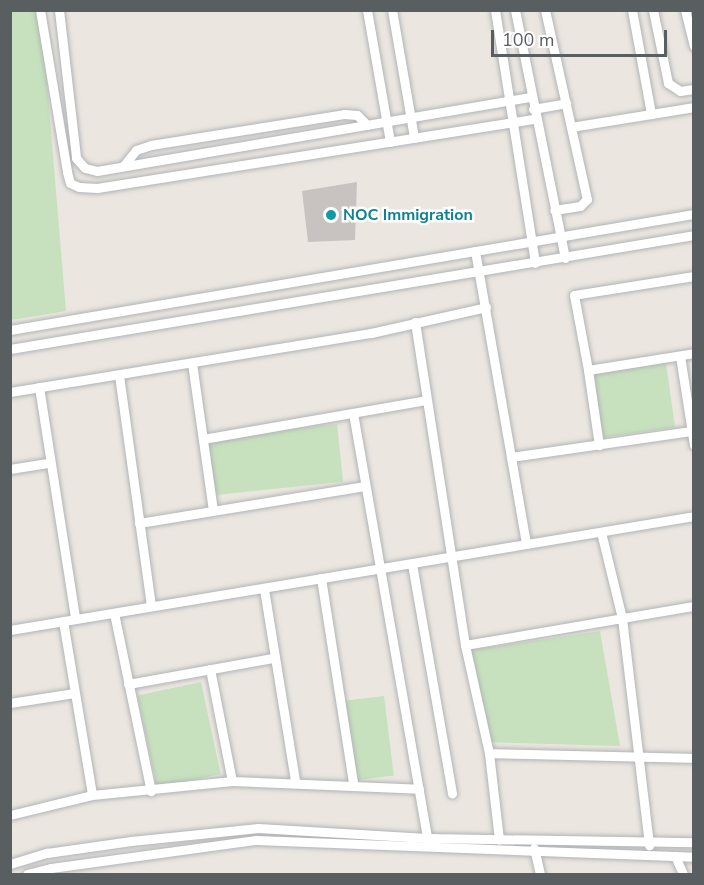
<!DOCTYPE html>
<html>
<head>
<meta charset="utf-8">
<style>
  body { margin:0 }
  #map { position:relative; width:704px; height:885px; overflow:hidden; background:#ebe6e0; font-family:"Nunito Sans",sans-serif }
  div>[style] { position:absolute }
  .green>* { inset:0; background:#c7e1be; transform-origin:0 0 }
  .building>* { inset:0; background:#c8c3c0 }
  .roads { filter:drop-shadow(0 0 2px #b1b4b7) drop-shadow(0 0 2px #b1b4b7) }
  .minor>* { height:9px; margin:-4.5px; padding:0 4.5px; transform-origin:4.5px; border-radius:4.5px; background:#fff }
  .dots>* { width:16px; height:16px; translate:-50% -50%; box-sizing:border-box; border:3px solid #fff; border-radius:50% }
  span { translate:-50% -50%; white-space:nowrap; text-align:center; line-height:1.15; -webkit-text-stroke:5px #fff; paint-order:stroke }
  .culture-label { font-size:16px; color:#0d838f; font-weight:700 }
  .left { translate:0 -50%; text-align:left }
  .frame { position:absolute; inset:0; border:12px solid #595e60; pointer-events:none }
  .scale { position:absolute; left:491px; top:30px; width:176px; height:27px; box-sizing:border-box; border:3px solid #595e60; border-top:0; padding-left:8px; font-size:18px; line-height:21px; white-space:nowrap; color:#595e60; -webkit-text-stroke:4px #fff; paint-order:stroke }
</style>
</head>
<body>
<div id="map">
  <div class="green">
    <i style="clip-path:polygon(11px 11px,41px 11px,66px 311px,11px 320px)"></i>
    <i style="left:666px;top:363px;width:65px;height:78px;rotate:82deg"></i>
    <i style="left:337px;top:424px;width:58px;height:133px;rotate:84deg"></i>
    <i style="clip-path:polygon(600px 631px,620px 746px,487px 742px,470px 650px)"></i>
    <i style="left:201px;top:682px;width:94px;height:65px;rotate:78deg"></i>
    <i style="left:384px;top:696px;width:80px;height:41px;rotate:83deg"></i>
  </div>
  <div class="building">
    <i style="clip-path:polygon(357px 182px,355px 240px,308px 242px,302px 191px)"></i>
  </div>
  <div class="roads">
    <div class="minor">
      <i style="left:40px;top:10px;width:164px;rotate:80.5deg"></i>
      <i style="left:67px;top:172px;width:11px;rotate:75deg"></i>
      <i style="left:70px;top:183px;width:10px;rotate:24deg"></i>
      <i style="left:79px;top:187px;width:18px;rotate:3deg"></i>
      <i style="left:97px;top:188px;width:443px;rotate:-9deg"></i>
      <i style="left:59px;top:10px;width:149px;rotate:83.4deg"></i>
      <i style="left:76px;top:158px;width:13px;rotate:48deg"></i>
      <i style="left:85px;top:168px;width:12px;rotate:14deg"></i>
      <i style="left:97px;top:171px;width:440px;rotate:-9.7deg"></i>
      <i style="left:367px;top:10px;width:134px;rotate:80.1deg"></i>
      <i style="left:392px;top:10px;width:130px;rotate:80.2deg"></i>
      <i style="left:495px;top:10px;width:256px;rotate:81deg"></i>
      <i style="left:515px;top:10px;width:253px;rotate:78.6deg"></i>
      <i style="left:545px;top:10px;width:194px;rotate:77.5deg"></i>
      <i style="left:587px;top:199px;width:10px;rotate:135deg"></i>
      <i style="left:580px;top:206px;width:26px;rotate:171deg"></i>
      <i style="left:632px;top:10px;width:106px;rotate:79.6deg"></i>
      <i style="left:653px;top:10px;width:75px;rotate:78.4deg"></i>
      <i style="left:668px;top:83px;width:14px;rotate:34deg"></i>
      <i style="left:680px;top:91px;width:14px;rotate:-8deg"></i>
      <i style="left:685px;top:10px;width:37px;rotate:76deg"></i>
      <i style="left:533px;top:109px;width:34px;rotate:-10deg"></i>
      <i style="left:571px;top:127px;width:125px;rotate:-9.2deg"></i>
      <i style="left:124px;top:165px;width:19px;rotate:-51deg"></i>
      <i style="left:136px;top:150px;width:16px;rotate:-18deg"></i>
      <i style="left:151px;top:145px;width:195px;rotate:-9.1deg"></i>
      <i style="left:344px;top:114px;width:13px;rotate:4deg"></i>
      <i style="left:357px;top:115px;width:14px;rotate:45deg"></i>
      <i style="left:475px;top:251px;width:297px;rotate:80.1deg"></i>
      <i style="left:694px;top:276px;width:121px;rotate:171deg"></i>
      <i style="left:574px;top:295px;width:76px;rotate:79.4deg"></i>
      <i style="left:588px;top:370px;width:107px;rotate:-9.1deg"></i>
      <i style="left:415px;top:322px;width:327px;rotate:81.2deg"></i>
      <i style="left:465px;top:645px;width:111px;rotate:77.5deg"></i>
      <i style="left:489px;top:753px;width:87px;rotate:83.4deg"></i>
      <i style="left:10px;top:330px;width:694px;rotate:-9.63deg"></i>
      <i style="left:10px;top:349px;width:693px;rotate:-9.46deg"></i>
      <i style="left:680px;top:356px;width:90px;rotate:81.1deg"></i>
      <i style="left:192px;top:363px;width:149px;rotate:81.9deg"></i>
      <i style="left:588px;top:370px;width:76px;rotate:81.7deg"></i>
      <i style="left:119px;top:375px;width:233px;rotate:82.1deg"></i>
      <i style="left:39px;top:387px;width:234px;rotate:81.1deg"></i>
      <i style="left:10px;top:392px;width:366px;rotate:-9.3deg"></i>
      <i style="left:371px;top:333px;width:118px;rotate:-12.7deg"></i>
      <i style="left:353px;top:413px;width:431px;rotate:80.1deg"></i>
      <i style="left:203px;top:439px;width:226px;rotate:-9.9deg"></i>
      <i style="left:511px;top:457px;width:182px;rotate:-8.2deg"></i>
      <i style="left:10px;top:469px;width:38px;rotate:-9deg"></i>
      <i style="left:139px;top:523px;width:229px;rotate:-9.3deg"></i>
      <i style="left:601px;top:532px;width:89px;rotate:76.3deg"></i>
      <i style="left:622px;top:618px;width:229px;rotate:83.2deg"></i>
      <i style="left:412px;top:564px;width:233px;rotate:80.1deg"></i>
      <i style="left:321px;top:578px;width:207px;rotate:81.1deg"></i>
      <i style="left:264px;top:589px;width:194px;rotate:80.8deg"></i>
      <i style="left:114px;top:613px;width:182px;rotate:78.3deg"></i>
      <i style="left:63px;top:621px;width:176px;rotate:80.5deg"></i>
      <i style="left:10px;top:630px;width:693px;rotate:-9.46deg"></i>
      <i style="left:465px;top:645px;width:232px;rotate:-9.7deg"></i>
      <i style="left:210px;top:669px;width:114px;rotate:78.9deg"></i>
      <i style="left:128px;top:684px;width:147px;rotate:-10.2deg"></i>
      <i style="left:10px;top:703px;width:65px;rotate:-8.9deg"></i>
      <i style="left:489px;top:753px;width:205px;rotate:1.4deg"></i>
      <i style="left:10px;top:815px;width:84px;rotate:-13.7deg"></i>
      <i style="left:92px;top:795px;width:141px;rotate:-5.7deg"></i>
      <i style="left:232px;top:781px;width:187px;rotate:2.4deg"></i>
      <i style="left:534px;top:848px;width:27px;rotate:77deg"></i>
      <i style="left:675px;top:856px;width:20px;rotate:66deg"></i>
      <i style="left:10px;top:864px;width:39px;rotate:-17deg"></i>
      <i style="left:47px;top:853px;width:85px;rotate:-8.1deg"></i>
      <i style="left:131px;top:841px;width:128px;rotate:-5.8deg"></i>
      <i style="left:258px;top:828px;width:169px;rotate:3.4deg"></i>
      <i style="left:427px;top:838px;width:267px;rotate:0.9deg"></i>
      <i style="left:27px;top:874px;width:25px;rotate:-14deg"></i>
      <i style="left:51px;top:868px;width:207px;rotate:-7.8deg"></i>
      <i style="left:256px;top:840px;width:438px;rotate:2.2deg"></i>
    </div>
  </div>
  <div class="dots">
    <i style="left:331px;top:215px;background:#0f9aa8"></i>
  </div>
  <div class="culture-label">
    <span class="left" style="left:343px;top:215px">NOC Immigration</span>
  </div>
  <div class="frame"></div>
  <div class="scale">100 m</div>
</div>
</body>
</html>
